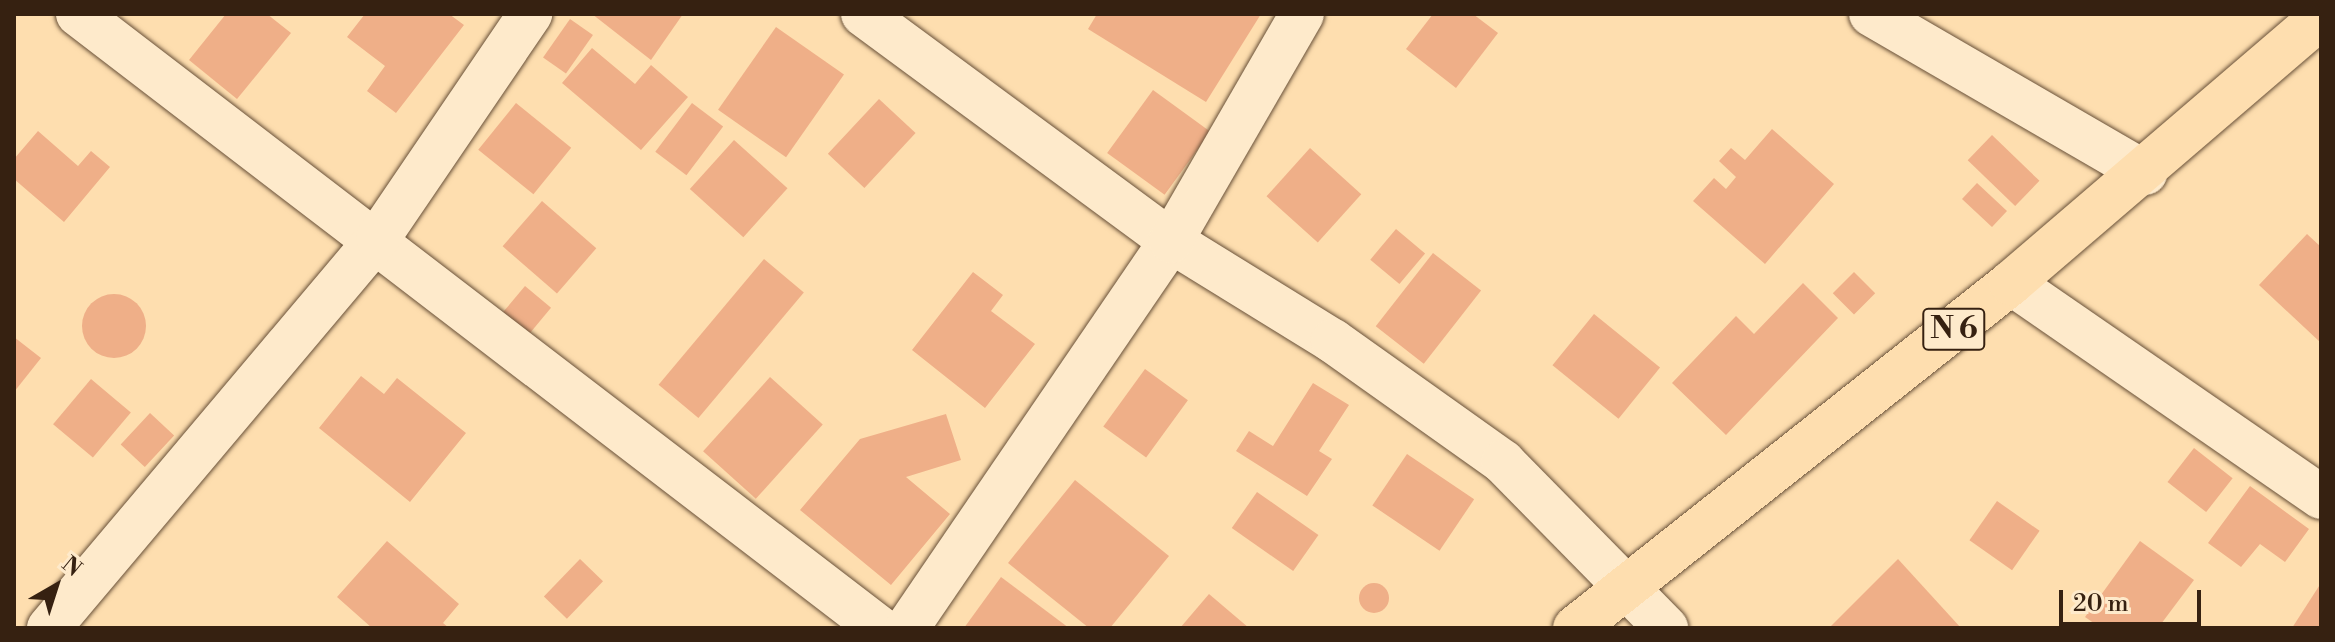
<!DOCTYPE html>
<html>
<head>
<meta charset="utf-8">
<style>
  body { margin:0 }
  #map { position:relative; width:2335px; height:642px; overflow:hidden; background:#fedeaf; font-family:"Libre Bodoni",serif }
  div>[style] { position:absolute }
  .building>* { inset:0; background:#efaf88; transform-origin:0 0 }
  .round { border-radius:50% }
  .roads { filter:drop-shadow(0 0 2px #685038) drop-shadow(0 0 2px #685038) }
  .minor>* { height:44px; margin:-22px; padding:0 22px; transform-origin:22px; border-radius:22px; background:#feeacb }
  .major>* { height:44px; margin:-22px; padding:0 22px; transform-origin:22px; border-radius:22px; background:#fedeaf }
  span { translate:-50% -50%; white-space:nowrap; text-align:center; line-height:1.15; -webkit-text-stroke:6px #feeacb; paint-order:stroke }
  .shield-label span { padding:2px 6px; background:#feeacb; border:2px solid; border-radius:6px; -webkit-text-stroke-width:0 }
  .shield-label { font-size:30px; color:#362111; font-weight:700 }
  .frame { position:absolute; inset:0; border:16px solid #362111; pointer-events:none }
  .north { position:absolute; left:16px; top:546px; width:80px; height:80px; -webkit-text-stroke:6px #feeacb; paint-order:stroke; rotate:39deg; font-size:22px; font-weight:700; line-height:32px; text-align:center; color:#362111 }
  .north::after { content:''; display:block; margin:auto; width:28px; height:36px; background:#362111; clip-path:polygon(50% 0,100% 100%,50% 72%,0 100%) }
  .scale { position:absolute; left:2059px; top:590px; width:142px; height:36px; box-sizing:border-box; border:4px solid #362111; border-top:0; padding-left:10px; font-size:24px; line-height:28px; white-space:nowrap; color:#362111; -webkit-text-stroke:6px #feeacb; paint-order:stroke }
</style>
</head>
<body>
<div id="map">
  <div class="building">
    <i style="clip-path:polygon(226px 14px,267px 14px,291px 33px,237px 99px,189px 60px)"></i>
    <i style="clip-path:polygon(365px 14px,449px 14px,464px 25px,396px 113px,367px 91px,385px 66px,347px 37px)"></i>
    <i style="clip-path:polygon(592px 14px,683px 14px,651px 60px)"></i>
    <i style="clip-path:polygon(1097px 14px,1261px 14px,1206px 102px,1088px 29px)"></i>
    <i style="clip-path:polygon(1433px 14px,1473px 14px,1498px 33px,1456px 88px,1406px 49px)"></i>
    <i style="left:570px;top:19px;width:28px;height:47px;rotate:35deg"></i>
    <i style="left:776px;top:27px;width:83px;height:101px;rotate:35deg"></i>
    <i style="clip-path:polygon(592px 48px,635px 84px,651px 65px,688px 97px,641px 150px,562px 83px)"></i>
    <i style="left:1153px;top:90px;width:71px;height:78px;rotate:36deg"></i>
    <i style="left:879px;top:99px;width:50px;height:75px;rotate:43deg"></i>
    <i style="left:516px;top:103px;width:71px;height:60px;rotate:39deg"></i>
    <i style="left:692px;top:103px;width:39px;height:61px;rotate:37deg"></i>
    <i style="clip-path:polygon(1772px 129px,1834px 184px,1765px 264px,1693px 201px,1714px 178px,1726px 189px,1736px 177px,1719px 161px,1731px 148px,1745px 160px)"></i>
    <i style="clip-path:polygon(38px 131px,78px 166px,91px 151px,110px 167px,64px 222px,14px 179px,14px 159px)"></i>
    <i style="left:1992px;top:135px;width:66px;height:35px;rotate:44deg"></i>
    <i style="left:734px;top:140px;width:72px;height:66px;rotate:42deg"></i>
    <i style="left:1310px;top:148px;width:69px;height:65px;rotate:42deg"></i>
    <i style="left:1977px;top:183px;width:41px;height:22px;rotate:43deg"></i>
    <i style="left:542px;top:201px;width:72px;height:60px;rotate:41deg"></i>
    <i style="left:1396px;top:229px;width:38px;height:40px;rotate:40deg"></i>
    <i style="clip-path:polygon(2307px 234px,2321px 247px,2321px 343px,2259px 285px)"></i>
    <i style="left:1433px;top:253px;width:61px;height:93px;rotate:38deg"></i>
    <i style="left:764px;top:259px;width:52px;height:164px;rotate:40deg"></i>
    <i style="clip-path:polygon(973px 272px,1003px 295px,991px 311px,1035px 344px,985px 408px,912px 350px)"></i>
    <i style="left:1854px;top:272px;width:30px;height:30px;rotate:45deg"></i>
    <i style="clip-path:polygon(1803px 283px,1838px 318px,1726px 435px,1672px 383px,1736px 316px,1754px 334px)"></i>
    <i style="left:525px;top:286px;width:34px;height:34px;rotate:40deg"></i>
    <i class="round" style="left:82px;top:294px;width:64px;height:64px"></i>
    <i style="left:1594px;top:314px;width:85px;height:66px;rotate:39deg"></i>
    <i style="clip-path:polygon(14px 337px,41px 358px,14px 392px)"></i>
    <i style="left:1145px;top:369px;width:53px;height:71px;rotate:36deg"></i>
    <i style="clip-path:polygon(361px 376px,384px 394px,397px 378px,466px 433px,410px 502px,319px 428px)"></i>
    <i style="left:770px;top:377px;width:71px;height:100px;rotate:42deg"></i>
    <i style="left:91px;top:379px;width:52px;height:59px;rotate:40deg"></i>
    <i style="clip-path:polygon(1313px 383px,1349px 405px,1319px 451px,1332px 459px,1307px 496px,1236px 451px,1249px 431px,1273px 446px)"></i>
    <i style="left:150px;top:413px;width:33px;height:43px;rotate:43deg"></i>
    <i style="clip-path:polygon(946px 414px,961px 460px,906px 477px,950px 514px,891px 585px,800px 510px,860px 439px)"></i>
    <i style="left:2194px;top:448px;width:49px;height:43px;rotate:38deg"></i>
    <i style="left:1407px;top:454px;width:81px;height:62px;rotate:34deg"></i>
    <i style="clip-path:polygon(1075px 480px,1169px 556px,1110px 628px,1089px 628px,1008px 563px)"></i>
    <i style="clip-path:polygon(2250px 486px,2309px 529px,2285px 562px,2260px 544px,2241px 567px,2208px 543px)"></i>
    <i style="left:1257px;top:492px;width:75px;height:44px;rotate:35deg"></i>
    <i style="left:1997px;top:501px;width:52px;height:48px;rotate:35deg"></i>
    <i style="clip-path:polygon(387px 541px,459px 604px,443px 623px,449px 628px,372px 628px,337px 597px)"></i>
    <i style="clip-path:polygon(2140px 541px,2194px 580px,2158px 628px,2101px 628px,2085px 617px)"></i>
    <i style="left:580px;top:559px;width:32px;height:52px;rotate:44deg"></i>
    <i style="clip-path:polygon(1898px 559px,1961px 628px,1829px 628px)"></i>
    <i style="clip-path:polygon(1001px 577px,1069px 628px,964px 628px)"></i>
    <i class="round" style="left:1359px;top:583px;width:30px;height:30px"></i>
    <i style="clip-path:polygon(2321px 583px,2321px 628px,2292px 628px)"></i>
    <i style="clip-path:polygon(1209px 594px,1249px 628px,1180px 628px)"></i>
  </div>
  <div class="roads">
    <div class="minor">
      <i style="left:78px;top:14px;width:1009px;rotate:37.47deg"></i>
      <i style="left:863px;top:14px;width:383px;rotate:36.4deg"></i>
      <i style="left:1171px;top:241px;width:190px;rotate:31.7deg"></i>
      <i style="left:1333px;top:341px;width:209px;rotate:35.4deg"></i>
      <i style="left:1503px;top:462px;width:233px;rotate:45.5deg"></i>
      <i style="left:1871px;top:14px;width:317px;rotate:30.1deg"></i>
      <i style="left:2011px;top:283px;width:377px;rotate:34.6deg"></i>
      <i style="left:49px;top:628px;width:510px;rotate:-49.85deg"></i>
      <i style="left:378px;top:238px;width:271px;rotate:-55.8deg"></i>
      <i style="left:907px;top:628px;width:468px;rotate:-55.7deg"></i>
      <i style="left:1171px;top:241px;width:262px;rotate:-60deg"></i>
    </div>
    <div class="major">
      <i style="left:1575px;top:628px;width:556px;rotate:-38.35deg"></i>
      <i style="left:2011px;top:283px;width:408px;rotate:-40.6deg"></i>
    </div>
  </div>
  <div class="shield-label">
    <span style="left:1954px;top:329px">N 6</span>
  </div>
  <div class="frame"></div>
  <div class="north">N</div>
  <div class="scale">20 m</div>
</div>
</body>
</html>
